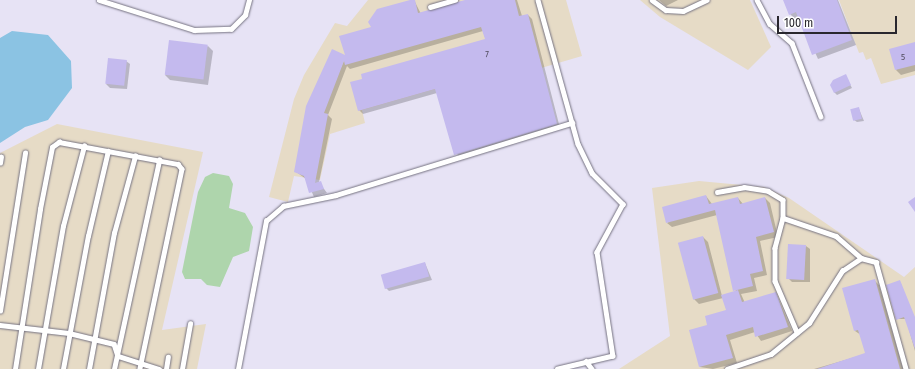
<!DOCTYPE html>
<html>
<head>
<meta charset="utf-8">
<style>
  body { margin:0 }
  #map { position:relative; width:915px; height:369px; overflow:hidden; background:#e7e3f5; font-family:"Fira Sans Condensed",sans-serif }
  div>[style] { position:absolute }
  .industrial>* { inset:0; background:#e6dbc6 }
  .green>* { inset:0; background:#aed5ac }
  .water>* { inset:0; background:#8bc3e3 }
  .shadow>* { inset:0; background:#0003 }
  .building>* { inset:0; background:#c4baee; transform-origin:0 0 }
  .roads { filter:drop-shadow(0 0 1px #757281) drop-shadow(0 0 1px #757281) }
  .lane>* { height:4.5px; margin:-2.25px; padding:0 2.25px; transform-origin:2.25px; border-radius:2.25px; background:#fff }
  span { translate:-50% -50%; white-space:nowrap; text-align:center; line-height:1.15; -webkit-text-stroke:3px #fff; paint-order:stroke }
  .number-label { font-size:9px; color:#504c5e }
  .number-label span { -webkit-text-stroke-width:0 }
  .scale { position:absolute; left:777px; top:16px; width:120px; height:18px; box-sizing:border-box; border:2px solid #29272e; border-top:0; padding-left:5px; font-size:12px; line-height:14px; white-space:nowrap; color:#29272e; -webkit-text-stroke:3px #fff; paint-order:stroke }
</style>
</head>
<body>
<div id="map">
  <div class="industrial">
    <i style="clip-path:polygon(368px 0,566px 0,582px 56px,500px 80px,498px 71px,362px 110px,365px 123px,330px 134px,320px 180px,294px 176px,288px 202px,269px 197px,294px 99px,304px 75px,335px 23px,347px 26px)"></i>
    <i style="clip-path:polygon(640px 0,750px 0,771px 47px,748px 70px,660px 17px)"></i>
    <i style="clip-path:polygon(839px 0,915px 0,915px 75px,881px 84px,871px 58px,866px 60px,863px 52px,859px 53px)"></i>
    <i style="clip-path:polygon(57px 124px,203px 152px,162px 330px,206px 324px,197px 369px,0 369px,0 153px)"></i>
    <i style="clip-path:polygon(699px 181px,764px 187px,789px 198px,904px 277px,915px 267px,915px 369px,619px 369px,670px 336px,652px 188px)"></i>
  </div>
  <div class="green">
    <i style="clip-path:polygon(213px 173px,229px 176px,233px 184px,229px 208px,245px 213px,253px 227px,249px 251px,233px 257px,220px 287px,207px 285px,201px 279px,185px 279px,182px 272px,198px 192px,205px 177px)"></i>
  </div>
  <div class="water">
    <i style="clip-path:polygon(12px 31px,48px 35px,71px 61px,72px 88px,48px 120px,25px 127px,0 143px,0 38px)"></i>
  </div>
  <div class="shadow">
    <i style="clip-path:polygon(414px 0,421px 14px,469px 0,517px 0,522px 16px,528px 15px,532px 19px,560px 128px,459px 159px,437px 93px,363px 114px,359px 110px,486px 40px,483px 31px,350px 69px,347px 66px,328px 115px,332px 119px,319px 182px,327px 193px,314px 197px,306px 179px,295px 171px,346px 56px,372px 27px)"></i>
    <i style="clip-path:polygon(659px 0,678px 0,666px 6px)"></i>
    <i style="clip-path:polygon(786px 0,838px 0,856px 45px,818px 59px,799px 17px,795px 19px,790px 14px)"></i>
    <i style="clip-path:polygon(915px 43px,915px 71px,901px 75px,896px 70px)"></i>
    <i style="clip-path:polygon(208px 46px,213px 51px,208px 85px,170px 80px,165px 75px)"></i>
    <i style="clip-path:polygon(126px 61px,130px 64px,127px 89px,110px 88px,106px 84px)"></i>
    <i style="clip-path:polygon(845px 75px,852px 88px,837px 95px,834px 92px)"></i>
    <i style="clip-path:polygon(859px 109px,864px 121px,857px 122px,854px 120px)"></i>
    <i style="clip-path:polygon(706px 196px,712px 204px,738px 198px,743px 204px,765px 198px,770px 203px,778px 237px,760px 241px,767px 275px,754px 278px,757px 291px,741px 294px,745px 303px,776px 293px,792px 331px,761px 341px,755px 332px,730px 340px,737px 363px,713px 369px,700px 367px,708px 326px,727px 311px,723px 298px,699px 304px,694px 299px,703px 237px,708px 242px,722px 296px,736px 292px,717px 215px,672px 227px,667px 223px)"></i>
    <i style="clip-path:polygon(806px 246px,810px 249px,810px 282px,792px 282px,788px 278px)"></i>
    <i style="clip-path:polygon(425px 263px,432px 280px,389px 291px,386px 288px)"></i>
    <i style="clip-path:polygon(874px 280px,879px 285px,903px 369px,814px 369px,866px 354px,861px 335px,855px 331px)"></i>
    <i style="clip-path:polygon(901px 284px,915px 322px,915px 351px,906px 319px,897px 319px)"></i>
  </div>
  <div class="building">
    <i style="clip-path:polygon(410px 0,415px 0,418px 13px,465px 0,515px 0,519px 16px,528px 14px,557px 124px,454px 155px,435px 89px,358px 111px,350px 82px,362px 79px,361px 74px,485px 39px,481px 27px,345px 65px,344px 61px,324px 113px,328px 114px,315px 183px,321px 181px,324px 189px,309px 193px,304px 176px,294px 172px,306px 106px,332px 49px,345px 55px,339px 36px,371px 27px,368px 22px,377px 9px)"></i>
    <i style="clip-path:polygon(783px 0,837px 0,852px 40px,812px 55px,796px 12px,789px 15px)"></i>
    <i style="left:169px;top:40px;width:39px;height:35px;rotate:7deg"></i>
    <i style="clip-path:polygon(915px 42px,915px 65px,895px 70px,889px 49px)"></i>
    <i style="left:108px;top:58px;width:19px;height:26px;rotate:6deg"></i>
    <i style="clip-path:polygon(846px 74px,851px 85px,834px 93px,830px 85px,833px 80px)"></i>
    <i style="left:859px;top:107px;width:12px;height:9px;rotate:76deg"></i>
    <i style="clip-path:polygon(706px 195px,709px 204px,738px 197px,740px 204px,765px 197px,774px 232px,756px 237px,763px 271px,750px 274px,753px 286px,733px 291px,715px 210px,666px 223px,662px 207px)"></i>
    <i style="clip-path:polygon(915px 197px,915px 212px,908px 202px)"></i>
    <i style="left:703px;top:236px;width:59px;height:26px;rotate:75deg"></i>
    <i style="left:788px;top:244px;width:18px;height:35px;rotate:3deg"></i>
    <i style="left:425px;top:262px;width:15px;height:46px;rotate:74deg"></i>
    <i style="clip-path:polygon(875px 279px,900px 369px,817px 369px,865px 353px,858px 330px,854px 331px,842px 288px)"></i>
    <i style="clip-path:polygon(900px 280px,915px 317px,915px 349px,904px 317px,896px 320px,886px 285px)"></i>
    <i style="clip-path:polygon(738px 290px,742px 302px,776px 292px,788px 327px,755px 337px,753px 327px,726px 335px,733px 358px,699px 367px,689px 330px,707px 325px,705px 316px,726px 310px,721px 295px)"></i>
  </div>
  <div class="roads">
    <div class="lane">
      <i style="left:99px;top:0;width:100px;rotate:17.5deg"></i>
      <i style="left:194px;top:30px;width:37px;rotate:-2deg"></i>
      <i style="left:231px;top:29px;width:20px;rotate:-45deg"></i>
      <i style="left:245px;top:15px;width:16px;rotate:-75deg"></i>
      <i style="left:538px;top:0;width:149px;rotate:74.5deg"></i>
      <i style="left:578px;top:144px;width:32px;rotate:64deg"></i>
      <i style="left:592px;top:173px;width:44px;rotate:45deg"></i>
      <i style="left:623px;top:204px;width:55px;rotate:118.4deg"></i>
      <i style="left:597px;top:252px;width:105px;rotate:81.3deg"></i>
      <i style="left:613px;top:356px;width:57px;rotate:166.7deg"></i>
      <i style="left:652px;top:0;width:17px;rotate:36deg"></i>
      <i style="left:666px;top:10px;width:17px;rotate:3deg"></i>
      <i style="left:683px;top:11px;width:26px;rotate:-25deg"></i>
      <i style="left:757px;top:0;width:27px;rotate:62deg"></i>
      <i style="left:770px;top:24px;width:29px;rotate:41deg"></i>
      <i style="left:792px;top:43px;width:79px;rotate:68.6deg"></i>
      <i style="left:430px;top:7px;width:26px;rotate:-16deg"></i>
      <i style="left:0;top:163px;width:6px;rotate:-81deg"></i>
      <i style="left:717px;top:192px;width:27px;rotate:-10deg"></i>
      <i style="left:744px;top:187px;width:24px;rotate:9deg"></i>
      <i style="left:768px;top:191px;width:17px;rotate:31deg"></i>
      <i style="left:783px;top:200px;width:18px;rotate:90deg"></i>
      <i style="left:783px;top:218px;width:56px;rotate:18.8deg"></i>
      <i style="left:836px;top:236px;width:33px;rotate:41deg"></i>
      <i style="left:783px;top:218px;width:31px;rotate:105deg"></i>
      <i style="left:775px;top:248px;width:33px;rotate:90deg"></i>
      <i style="left:775px;top:281px;width:56px;rotate:66.7deg"></i>
      <i style="left:0;top:311px;width:160px;rotate:-81deg"></i>
      <i style="left:0;top:325px;width:69px;rotate:6.6deg"></i>
      <i style="left:69px;top:333px;width:46px;rotate:13.7deg"></i>
      <i style="left:114px;top:344px;width:13px;rotate:72deg"></i>
      <i style="left:118px;top:356px;width:43px;rotate:17.6deg"></i>
      <i style="left:586px;top:361px;width:10px;rotate:53deg"></i>
      <i style="left:15px;top:369px;width:162px;rotate:-81.1deg"></i>
      <i style="left:40px;top:209px;width:63px;rotate:-79deg"></i>
      <i style="left:52px;top:147px;width:9px;rotate:-36deg"></i>
      <i style="left:59px;top:142px;width:121px;rotate:10.5deg"></i>
      <i style="left:178px;top:164px;width:6px;rotate:51deg"></i>
      <i style="left:182px;top:169px;width:204px;rotate:101.9deg"></i>
      <i style="left:38px;top:369px;width:145px;rotate:-80.1deg"></i>
      <i style="left:63px;top:226px;width:83px;rotate:-75.3deg"></i>
      <i style="left:63px;top:369px;width:135px;rotate:-79.4deg"></i>
      <i style="left:88px;top:236px;width:87px;rotate:-76.8deg"></i>
      <i style="left:89px;top:369px;width:138px;rotate:-79.6deg"></i>
      <i style="left:114px;top:233px;width:80px;rotate:-74.7deg"></i>
      <i style="left:114px;top:369px;width:214px;rotate:-77.8deg"></i>
      <i style="left:166px;top:369px;width:12px;rotate:-81deg"></i>
      <i style="left:182px;top:369px;width:46px;rotate:-79.9deg"></i>
      <i style="left:238px;top:369px;width:151px;rotate:-79.3deg"></i>
      <i style="left:266px;top:221px;width:23px;rotate:-41deg"></i>
      <i style="left:283px;top:206px;width:54px;rotate:-11.7deg"></i>
      <i style="left:336px;top:195px;width:247px;rotate:-17deg"></i>
      <i style="left:727px;top:369px;width:46px;rotate:-18.8deg"></i>
      <i style="left:771px;top:354px;width:49px;rotate:-39.2deg"></i>
      <i style="left:809px;top:323px;width:62px;rotate:-57.6deg"></i>
      <i style="left:842px;top:271px;width:23px;rotate:-34deg"></i>
      <i style="left:861px;top:258px;width:16px;rotate:15deg"></i>
      <i style="left:876px;top:262px;width:111px;rotate:74.3deg"></i>
    </div>
  </div>
  <div class="number-label">
    <span style="left:487px;top:54px">7</span>
    <span style="left:903px;top:57px">5</span>
  </div>
  <div class="scale">100 m</div>
</div>
</body>
</html>
